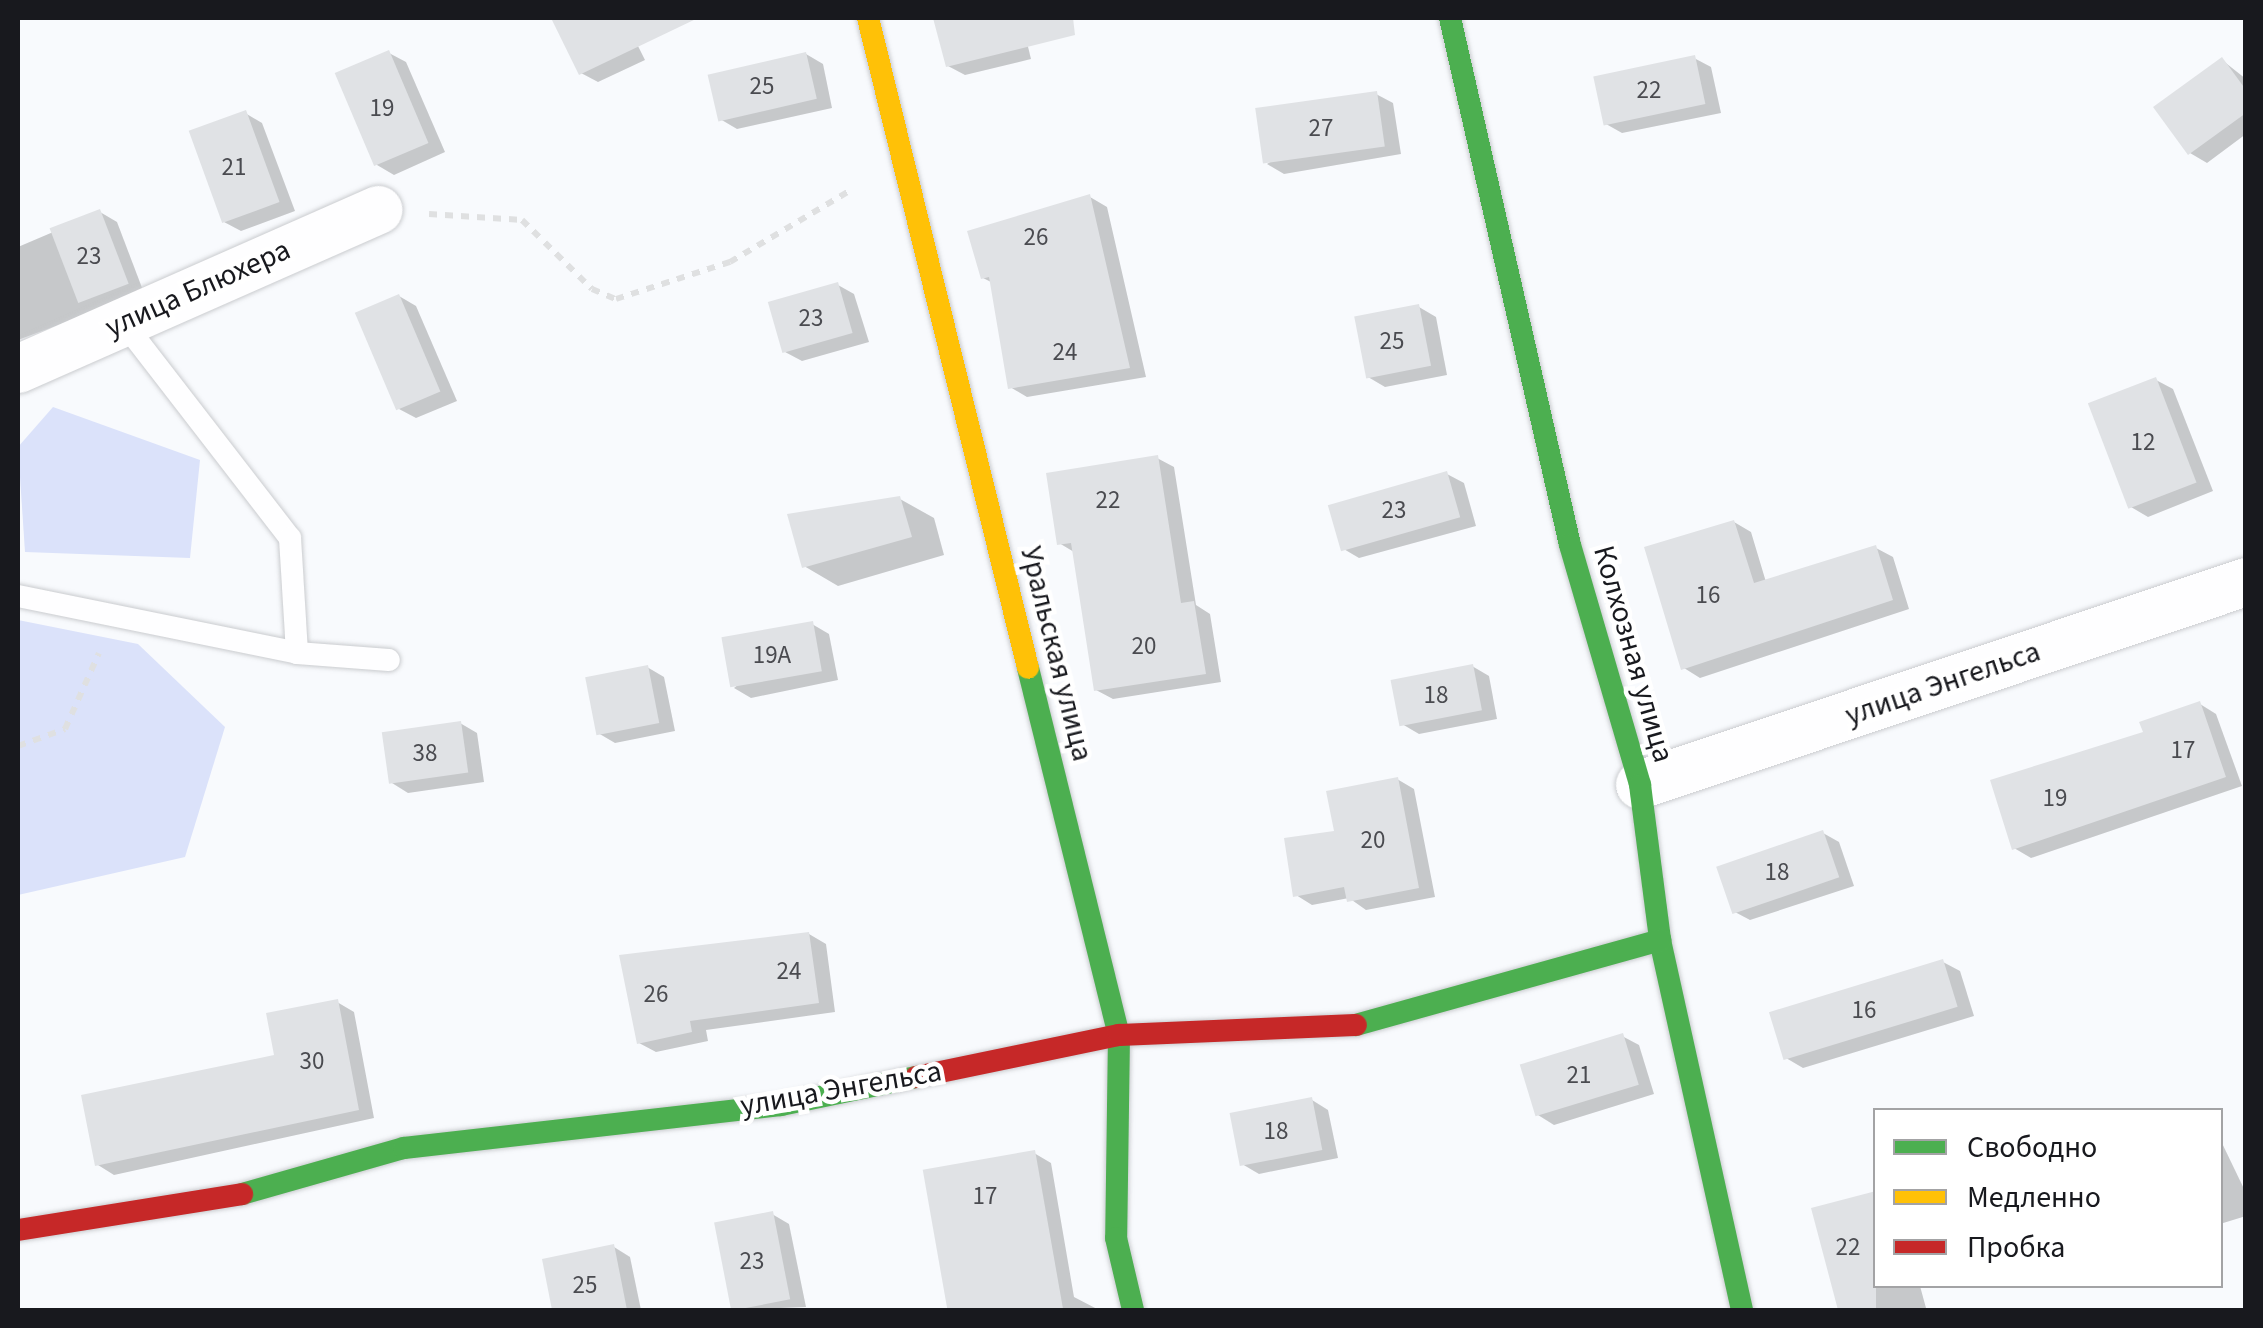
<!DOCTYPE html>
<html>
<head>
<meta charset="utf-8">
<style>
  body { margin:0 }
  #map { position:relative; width:2263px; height:1328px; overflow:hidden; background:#f8fafd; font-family:"Source Sans 3",sans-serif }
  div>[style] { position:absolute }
  .green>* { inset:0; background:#dbe2fa }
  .shadow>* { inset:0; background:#0003 }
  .building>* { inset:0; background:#e0e2e5; transform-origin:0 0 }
  .path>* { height:6px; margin-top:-3px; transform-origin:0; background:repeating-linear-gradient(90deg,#dfe0e1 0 8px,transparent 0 16px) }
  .roads { filter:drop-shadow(0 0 2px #cacccf) drop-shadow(0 0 2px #cacccf) }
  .lane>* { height:22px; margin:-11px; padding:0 11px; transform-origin:11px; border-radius:11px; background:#fefeff }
  .street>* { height:48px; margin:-24px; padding:0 24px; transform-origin:24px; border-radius:24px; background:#fefeff }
  .fast>* { height:22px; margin:-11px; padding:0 11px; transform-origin:11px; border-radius:11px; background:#4caf50 }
  .slow>* { height:22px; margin:-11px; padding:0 11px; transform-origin:11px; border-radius:11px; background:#ffc107 }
  .jam>* { height:22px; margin:-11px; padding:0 11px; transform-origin:11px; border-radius:11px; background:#c62828 }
  span { translate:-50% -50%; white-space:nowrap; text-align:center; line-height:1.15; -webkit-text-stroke:9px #fff; paint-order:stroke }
  .number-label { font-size:25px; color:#4a4b50 }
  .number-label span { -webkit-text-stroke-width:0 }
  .street-label { font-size:30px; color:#18191e }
  .frame { position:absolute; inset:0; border:20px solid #18191e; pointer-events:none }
  .legend { position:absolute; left:1873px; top:1108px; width:350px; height:180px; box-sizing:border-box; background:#fff; border:2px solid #a3a3a5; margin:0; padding:12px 18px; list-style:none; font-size:30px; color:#18191e }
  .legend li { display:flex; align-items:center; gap:20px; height:50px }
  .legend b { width:50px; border:2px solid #a3a3a5 }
</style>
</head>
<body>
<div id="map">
  <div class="green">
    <i style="clip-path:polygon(53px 407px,200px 460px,190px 558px,25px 552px,18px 447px)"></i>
    <i style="clip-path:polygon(18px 620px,138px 644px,225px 727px,185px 857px,18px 895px)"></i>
  </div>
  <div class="shadow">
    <i style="clip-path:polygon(554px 18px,624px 18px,645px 60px,598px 82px,581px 73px)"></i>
    <i style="clip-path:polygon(938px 18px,1021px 18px,1031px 59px,965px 75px,948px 66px)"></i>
    <i style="clip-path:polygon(389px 53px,406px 62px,445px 152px,394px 175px,377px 165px)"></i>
    <i style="clip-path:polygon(806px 54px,823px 64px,832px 108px,737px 129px,720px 119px)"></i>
    <i style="clip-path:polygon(1694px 58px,1711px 67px,1721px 113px,1622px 133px,1606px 124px)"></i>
    <i style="clip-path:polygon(2222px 60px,2246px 79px,2246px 134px,2207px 163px,2190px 153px)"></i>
    <i style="clip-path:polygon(1376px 94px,1393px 103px,1401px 154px,1284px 174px,1267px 164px)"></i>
    <i style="clip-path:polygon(245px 113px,262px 123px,295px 211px,241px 231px,224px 222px)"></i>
    <i style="clip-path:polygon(1090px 197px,1107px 207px,1146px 377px,1027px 397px,1010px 387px,993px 283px,983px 278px)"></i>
    <i style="clip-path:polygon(100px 212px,117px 222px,144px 293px,18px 340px,18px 247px)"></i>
    <i style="clip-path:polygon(838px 285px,854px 294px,869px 342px,802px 361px,785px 352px)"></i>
    <i style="clip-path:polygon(399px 296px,416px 306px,457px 401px,416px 418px,399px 409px)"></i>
    <i style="clip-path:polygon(1419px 307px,1436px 317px,1447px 375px,1385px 387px,1368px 377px)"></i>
    <i style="clip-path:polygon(2156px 380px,2173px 389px,2213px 491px,2148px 517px,2131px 507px)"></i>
    <i style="clip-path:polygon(1157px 458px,1174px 467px,1196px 605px,1210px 614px,1221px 682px,1113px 699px,1096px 690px,1074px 552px,1059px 543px)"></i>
    <i style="clip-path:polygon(1447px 474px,1464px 483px,1476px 526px,1359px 558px,1342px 548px)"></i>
    <i style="clip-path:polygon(900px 499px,934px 518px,944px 555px,838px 586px,804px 566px)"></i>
    <i style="clip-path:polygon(1734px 522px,1751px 532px,1766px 582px,1876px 548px,1893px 557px,1909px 609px,1700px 678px,1684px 668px)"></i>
    <i style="clip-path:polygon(812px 624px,829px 634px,838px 680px,751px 698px,734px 688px)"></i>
    <i style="clip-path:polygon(1472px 666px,1489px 676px,1497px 719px,1419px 734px,1402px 724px)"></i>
    <i style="clip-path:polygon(647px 667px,664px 677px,675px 731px,615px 743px,598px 733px)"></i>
    <i style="clip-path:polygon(2200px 704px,2216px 714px,2242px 786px,2031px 858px,2014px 848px,2146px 733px)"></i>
    <i style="clip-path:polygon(460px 723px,477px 733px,484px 782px,408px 793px,392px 783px)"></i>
    <i style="clip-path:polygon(1397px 779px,1414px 789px,1435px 897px,1366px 910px,1349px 898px,1312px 905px,1296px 895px,1336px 833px)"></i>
    <i style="clip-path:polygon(1823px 833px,1839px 842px,1854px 886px,1750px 920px,1733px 911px)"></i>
    <i style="clip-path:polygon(809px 934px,826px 944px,835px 1012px,706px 1030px,708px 1041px,656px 1052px,639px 1043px)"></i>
    <i style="clip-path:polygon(1943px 962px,1960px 971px,1974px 1016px,1803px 1068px,1786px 1058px)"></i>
    <i style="clip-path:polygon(337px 1002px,354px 1012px,374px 1118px,114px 1175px,98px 1165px,277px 1057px)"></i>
    <i style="clip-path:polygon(1622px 1036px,1639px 1045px,1654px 1094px,1554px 1125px,1538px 1115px)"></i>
    <i style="clip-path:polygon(1312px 1100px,1328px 1110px,1338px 1158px,1259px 1174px,1242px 1164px)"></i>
    <i style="clip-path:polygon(2220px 1139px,2246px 1193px,2246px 1216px,2220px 1224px)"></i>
    <i style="clip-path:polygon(1034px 1153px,1051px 1163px,1074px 1297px,1099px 1310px,996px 1310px,983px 1245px)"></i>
    <i style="clip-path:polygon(1814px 1210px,1876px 1286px,1920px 1286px,1926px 1308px,1840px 1310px)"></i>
    <i style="clip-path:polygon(772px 1214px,789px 1224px,806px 1307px,735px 1310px)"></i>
    <i style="clip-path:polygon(614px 1247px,630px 1257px,641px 1310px,555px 1310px,545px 1261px)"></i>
  </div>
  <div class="building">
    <i style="clip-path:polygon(551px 18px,698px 18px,579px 75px)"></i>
    <i style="clip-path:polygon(933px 18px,1073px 18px,1075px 35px,946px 67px)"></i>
    <i style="left:389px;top:50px;width:101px;height:59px;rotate:67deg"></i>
    <i style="left:806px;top:52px;width:48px;height:101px;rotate:77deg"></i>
    <i style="left:1695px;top:55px;width:50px;height:104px;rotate:78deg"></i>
    <i style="clip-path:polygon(2222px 57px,2246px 90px,2246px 113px,2188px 155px,2153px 107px)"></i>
    <i style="left:1377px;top:91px;width:56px;height:123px;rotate:82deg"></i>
    <i style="left:246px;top:110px;width:98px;height:61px;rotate:70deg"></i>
    <i style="clip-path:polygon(1090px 194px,1130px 368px,1008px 389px,989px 277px,981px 279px,967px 231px)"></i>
    <i style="left:100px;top:209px;width:80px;height:54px;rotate:69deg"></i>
    <i style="left:838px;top:282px;width:53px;height:73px;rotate:74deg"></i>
    <i style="left:399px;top:294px;width:106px;height:48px;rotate:67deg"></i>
    <i style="left:1419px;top:304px;width:63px;height:66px;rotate:79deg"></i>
    <i style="left:2156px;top:377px;width:113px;height:73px;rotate:69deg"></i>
    <i style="clip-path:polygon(1158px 455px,1181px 603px,1194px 601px,1206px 674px,1094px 691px,1071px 543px,1057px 545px,1046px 473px)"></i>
    <i style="left:1447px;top:471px;width:48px;height:124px;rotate:74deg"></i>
    <i style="clip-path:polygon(900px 496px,912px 537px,802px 568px,787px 514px)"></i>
    <i style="clip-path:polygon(1734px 520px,1754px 583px,1876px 545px,1893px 600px,1681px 670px,1644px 547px)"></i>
    <i style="left:813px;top:621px;width:51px;height:93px;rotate:80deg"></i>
    <i style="left:1473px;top:664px;width:47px;height:84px;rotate:79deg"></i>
    <i style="left:648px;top:665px;width:59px;height:64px;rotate:79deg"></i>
    <i style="clip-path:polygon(2200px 701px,2226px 777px,2012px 850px,1990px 780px,2143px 732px,2139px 722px)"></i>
    <i style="left:461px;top:721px;width:52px;height:80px;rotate:82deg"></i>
    <i style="clip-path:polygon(1398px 777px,1419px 888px,1347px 902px,1344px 887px,1293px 897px,1284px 838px,1334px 831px,1326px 791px)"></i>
    <i style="left:1823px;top:830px;width:50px;height:113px;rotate:71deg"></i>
    <i style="clip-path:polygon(809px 932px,819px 1003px,690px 1021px,692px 1032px,637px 1044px,619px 955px)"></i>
    <i style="left:1943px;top:959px;width:50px;height:182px;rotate:73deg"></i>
    <i style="clip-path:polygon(338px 999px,359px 1110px,95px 1166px,81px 1095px,274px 1055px,266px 1013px)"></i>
    <i style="left:1623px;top:1033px;width:54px;height:108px;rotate:73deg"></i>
    <i style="left:1312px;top:1097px;width:54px;height:84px;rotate:79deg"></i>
    <i style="left:1035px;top:1150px;width:162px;height:114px;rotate:80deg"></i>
    <i style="clip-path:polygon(1876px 1191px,1876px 1310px,1838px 1310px,1811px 1208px)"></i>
    <i style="left:773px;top:1211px;width:90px;height:60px;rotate:79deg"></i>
    <i style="clip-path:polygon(614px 1244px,627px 1310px,552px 1310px,542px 1259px)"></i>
  </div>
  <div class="path">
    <i style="left:429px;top:214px;width:93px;rotate:3.7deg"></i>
    <i style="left:522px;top:220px;width:98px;rotate:44.6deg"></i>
    <i style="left:592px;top:289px;width:26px;rotate:23deg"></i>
    <i style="left:616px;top:299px;width:120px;rotate:-18deg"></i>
    <i style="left:730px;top:262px;width:141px;rotate:-30.8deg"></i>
    <i style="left:18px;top:746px;width:50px;rotate:-19.9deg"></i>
    <i style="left:65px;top:729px;width:83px;rotate:-65.9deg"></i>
  </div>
  <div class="roads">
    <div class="lane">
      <i style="left:123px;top:322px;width:273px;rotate:52.3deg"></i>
      <i style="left:290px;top:538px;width:115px;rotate:86.5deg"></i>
      <i style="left:18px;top:596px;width:285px;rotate:11.5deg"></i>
      <i style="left:297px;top:653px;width:92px;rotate:4.4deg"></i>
    </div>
    <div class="street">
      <i style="left:18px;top:369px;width:394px;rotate:-23.8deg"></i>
      <i style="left:1640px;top:785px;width:639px;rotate:-18.52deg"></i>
    </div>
    <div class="fast">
      <i style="left:1450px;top:18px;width:540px;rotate:77.17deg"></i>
      <i style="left:1570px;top:545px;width:250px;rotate:73.7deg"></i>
      <i style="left:1640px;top:785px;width:156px;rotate:82.6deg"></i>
      <i style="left:1660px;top:940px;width:379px;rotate:77.5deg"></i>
      <i style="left:1028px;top:668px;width:378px;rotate:76.1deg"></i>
      <i style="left:1119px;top:1035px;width:203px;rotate:90.8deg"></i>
      <i style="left:1116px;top:1238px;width:74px;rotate:76.7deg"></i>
      <i style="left:1356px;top:1025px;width:316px;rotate:-15.6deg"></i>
      <i style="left:242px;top:1194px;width:168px;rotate:-15.9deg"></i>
      <i style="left:404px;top:1148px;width:379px;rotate:-6.5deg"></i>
      <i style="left:781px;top:1105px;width:138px;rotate:-11.7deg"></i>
    </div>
    <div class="slow">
      <i style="left:868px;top:18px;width:669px;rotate:76.17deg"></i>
    </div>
    <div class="jam">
      <i style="left:916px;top:1077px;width:207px;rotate:-11.7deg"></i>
      <i style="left:1119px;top:1035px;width:237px;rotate:-2.4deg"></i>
      <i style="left:18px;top:1230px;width:227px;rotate:-9.1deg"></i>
    </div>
  </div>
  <div class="number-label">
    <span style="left:762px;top:86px">25</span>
    <span style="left:1649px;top:90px">22</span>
    <span style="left:382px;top:108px">19</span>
    <span style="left:1321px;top:128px">27</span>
    <span style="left:234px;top:167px">21</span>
    <span style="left:1036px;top:237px">26</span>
    <span style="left:89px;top:256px">23</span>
    <span style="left:811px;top:318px">23</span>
    <span style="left:1392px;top:341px">25</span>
    <span style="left:1065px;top:352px">24</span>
    <span style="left:2143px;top:442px">12</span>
    <span style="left:1108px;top:500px">22</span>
    <span style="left:1394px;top:510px">23</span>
    <span style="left:1708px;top:595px">16</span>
    <span style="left:1144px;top:646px">20</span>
    <span style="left:772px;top:655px">19А</span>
    <span style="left:1436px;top:695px">18</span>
    <span style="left:2183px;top:750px">17</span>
    <span style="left:425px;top:753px">38</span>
    <span style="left:2055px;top:798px">19</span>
    <span style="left:1373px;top:840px">20</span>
    <span style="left:1777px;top:872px">18</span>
    <span style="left:789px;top:971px">24</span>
    <span style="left:656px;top:994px">26</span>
    <span style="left:1864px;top:1010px">16</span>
    <span style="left:312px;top:1061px">30</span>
    <span style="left:1579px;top:1075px">21</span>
    <span style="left:1276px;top:1131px">18</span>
    <span style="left:985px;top:1196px">17</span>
    <span style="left:1848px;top:1247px">22</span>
    <span style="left:752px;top:1261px">23</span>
    <span style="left:585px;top:1285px">25</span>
  </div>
  <div class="street-label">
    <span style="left:198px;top:289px;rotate:-24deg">улица Блюхера</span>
    <span style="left:1056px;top:654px;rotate:76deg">Уральская улица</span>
    <span style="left:1633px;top:654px;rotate:74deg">Колхозная улица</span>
    <span style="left:1943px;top:684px;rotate:-19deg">улица Энгельса</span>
    <span style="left:841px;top:1089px;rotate:-10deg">улица Энгельса</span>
  </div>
  <div class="frame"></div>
  <ul class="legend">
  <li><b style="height:12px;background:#4caf50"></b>Свободно</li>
  <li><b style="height:12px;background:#ffc107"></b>Медленно</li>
  <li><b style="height:12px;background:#c62828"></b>Пробка</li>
  </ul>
</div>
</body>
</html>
